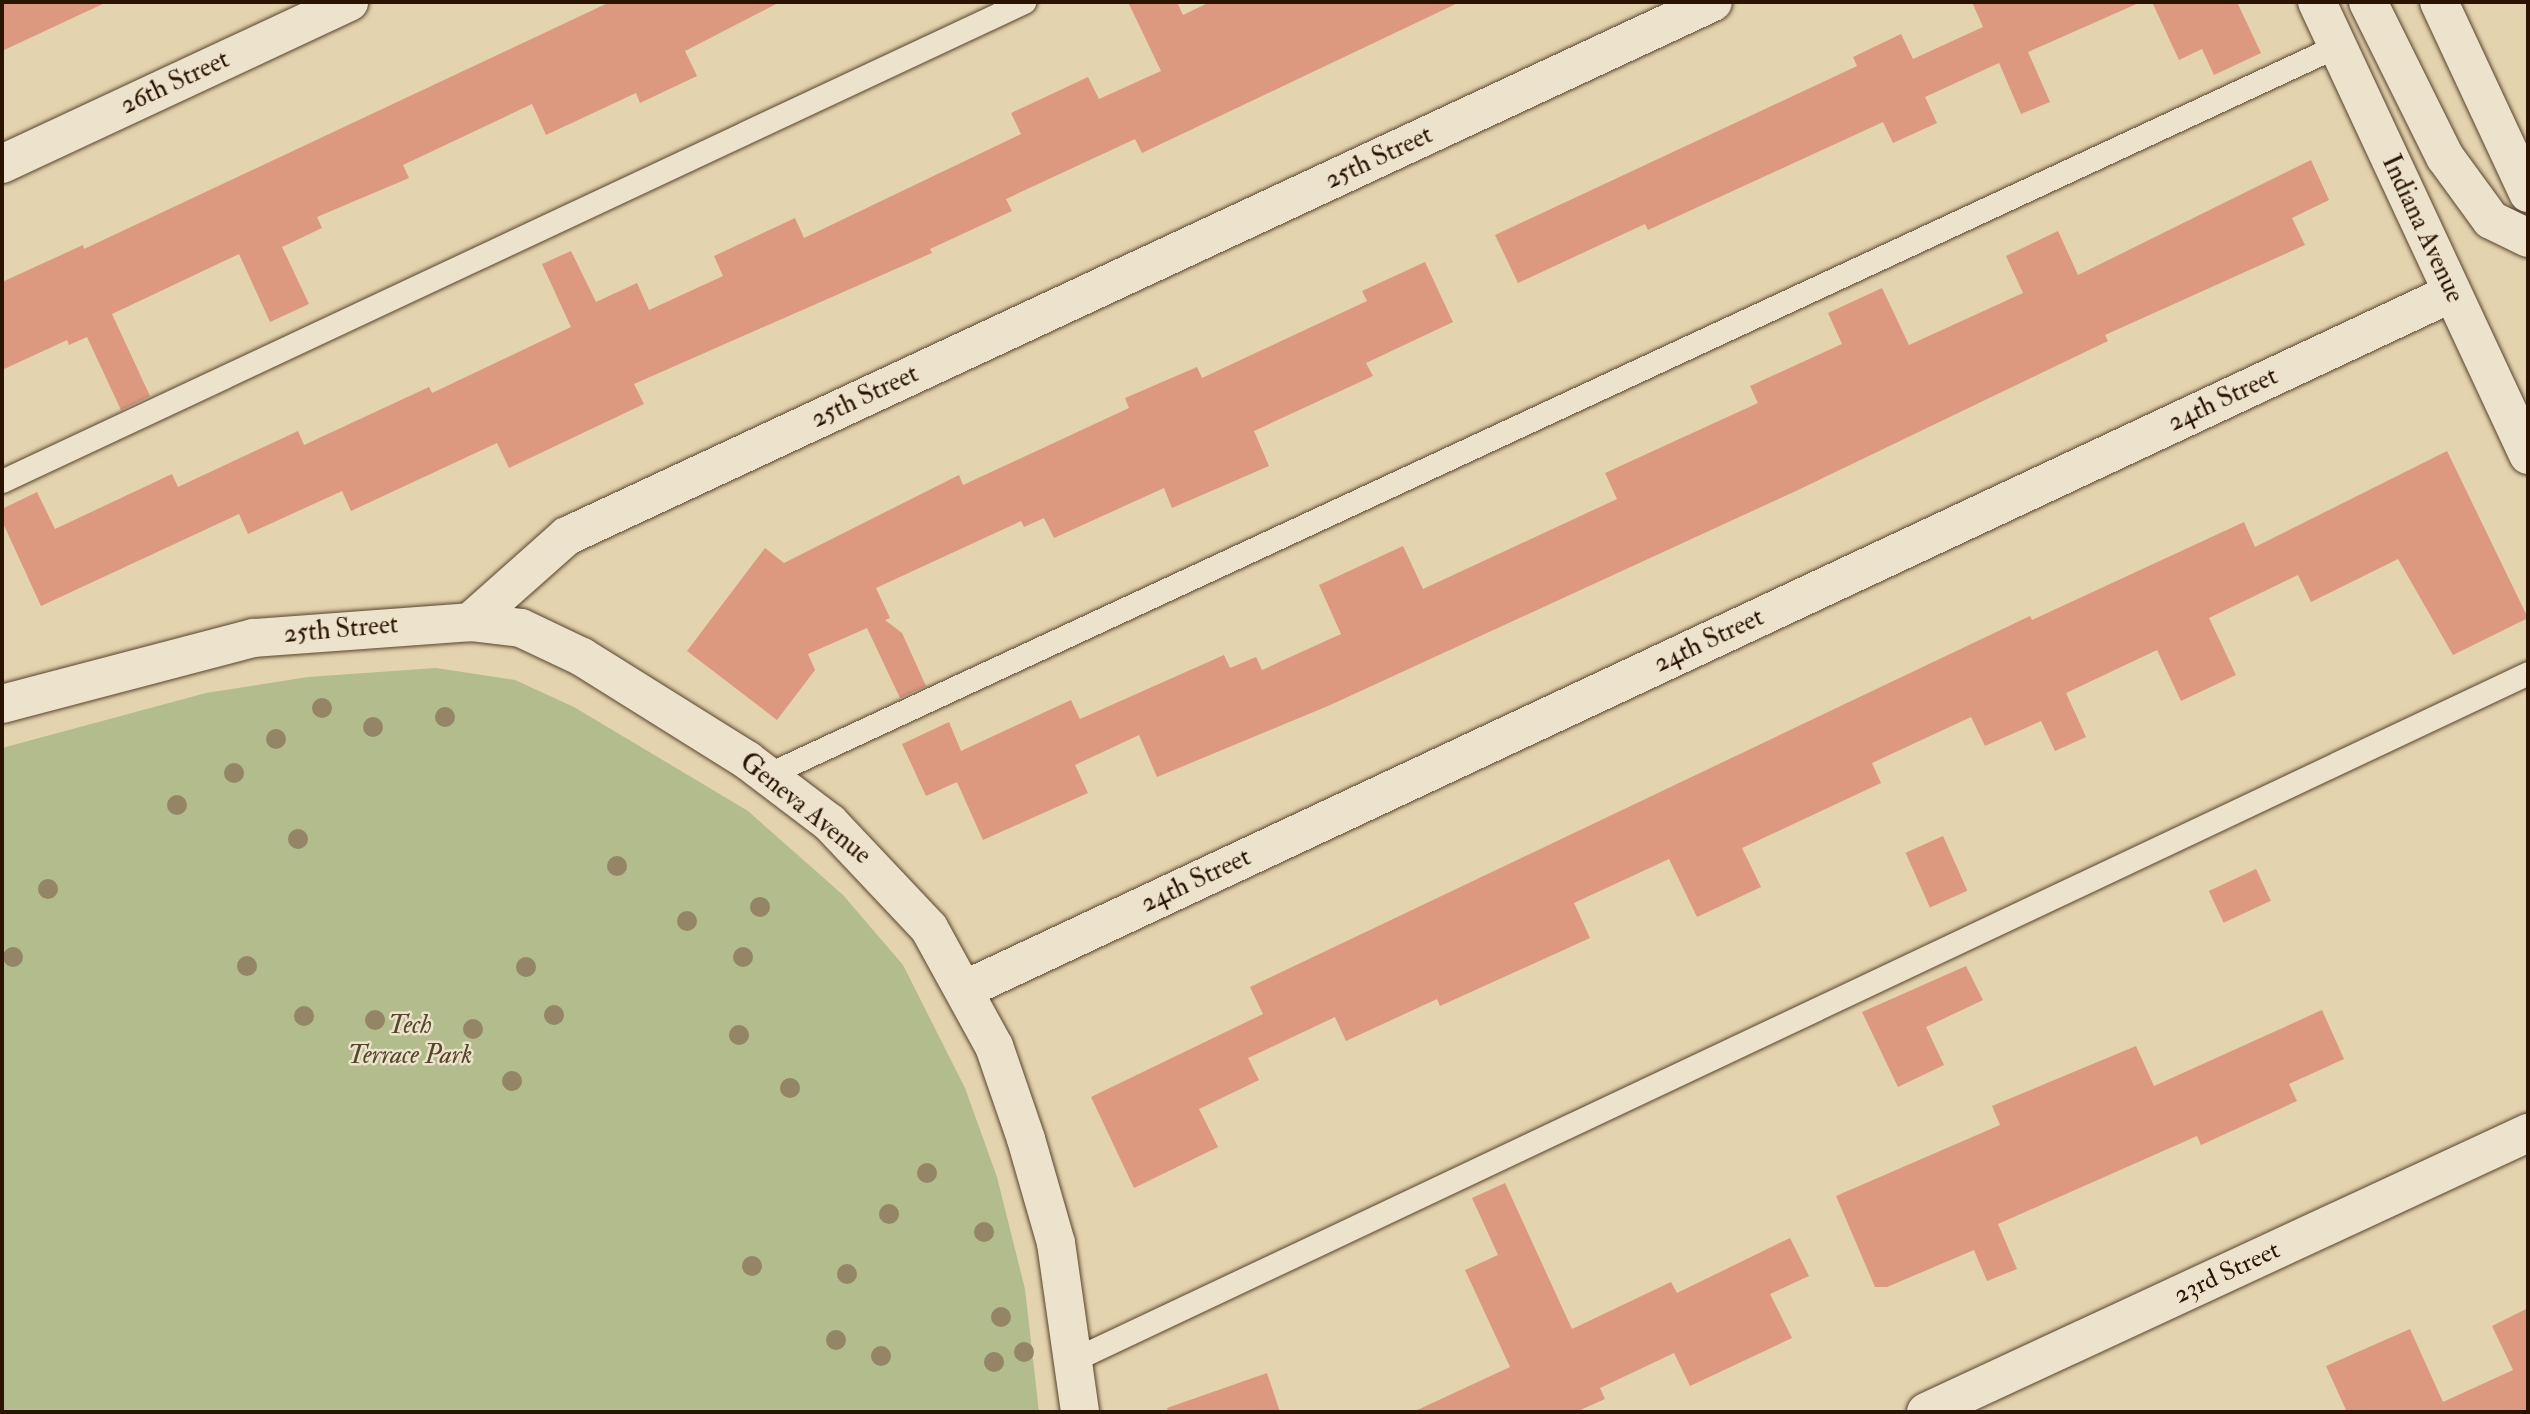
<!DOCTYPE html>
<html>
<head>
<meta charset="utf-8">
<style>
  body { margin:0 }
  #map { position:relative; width:2530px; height:1414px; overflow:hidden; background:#e4d3af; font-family:"IM FELL Double Pica",serif }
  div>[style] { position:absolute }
  .green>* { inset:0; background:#b2bc8c }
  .building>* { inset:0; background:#dd9880; transform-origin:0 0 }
  .roads { filter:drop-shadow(0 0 2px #58442c) drop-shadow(0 0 2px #58442c) }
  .service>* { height:23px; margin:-11.5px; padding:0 11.5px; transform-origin:11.5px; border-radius:11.5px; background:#ede2cb }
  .minor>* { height:38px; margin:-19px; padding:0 19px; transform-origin:19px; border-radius:19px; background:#ede2cb }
  .tertiary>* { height:38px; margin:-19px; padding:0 19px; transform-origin:19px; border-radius:19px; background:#ede2cb }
  .secondary>* { height:38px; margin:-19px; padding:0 19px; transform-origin:19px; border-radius:19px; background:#ede2cb }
  .trees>* { width:20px; height:20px; margin:-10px; border-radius:50%; background:#948566 }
  span { translate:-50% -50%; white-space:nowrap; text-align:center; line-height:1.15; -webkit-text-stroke:5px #ede2cb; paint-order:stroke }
  .street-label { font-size:26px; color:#2a1400 }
  .park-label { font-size:26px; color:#53462a; font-style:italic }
  .frame { position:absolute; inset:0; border:4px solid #2a1400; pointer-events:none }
</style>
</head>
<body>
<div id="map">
  <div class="green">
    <i style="clip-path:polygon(436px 668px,515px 680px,574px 707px,748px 811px,843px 895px,903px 965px,965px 1088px,997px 1177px,1025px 1289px,1039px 1412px,2px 1412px,2px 748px,206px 693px,308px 677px)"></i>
  </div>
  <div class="building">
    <i style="clip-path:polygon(2px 2px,107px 2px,2px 51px)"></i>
    <i style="clip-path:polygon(610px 2px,780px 2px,685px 51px,697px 76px,640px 103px,636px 93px,546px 135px,532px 104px,403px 165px,409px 178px,317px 217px,322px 228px,282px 247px,309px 304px,270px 322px,239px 254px,112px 314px,150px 396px,121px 410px,87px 337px,69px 345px,67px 340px,2px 370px,2px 282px,83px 245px,84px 249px)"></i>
    <i style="clip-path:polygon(1128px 2px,1177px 2px,1183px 15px,1210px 2px,1460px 2px,1142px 153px,1135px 139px,1006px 199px,1012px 211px,930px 249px,932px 253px,634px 384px,644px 404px,509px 468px,497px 443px,351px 511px,342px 491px,248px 534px,239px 514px,41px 606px,2px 521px,2px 509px,37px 492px,55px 529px,172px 474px,178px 487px,298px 431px,304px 445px,429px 387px,432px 393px,571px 327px,542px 264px,571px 251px,596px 302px,637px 283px,649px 310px,723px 276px,714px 256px,795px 218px,804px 238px,1021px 134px,1011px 113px,1088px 77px,1099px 99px,1161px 71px)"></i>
    <i style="clip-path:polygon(1972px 2px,2141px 2px,2028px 52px,2050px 102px,2021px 114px,1999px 63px,1925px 97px,1937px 123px,1893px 143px,1883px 122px,1648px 230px,1645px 224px,1518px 283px,1495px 235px,1857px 66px,1853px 57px,1901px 34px,1913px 59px,1983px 27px)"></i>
    <i style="clip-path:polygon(2152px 2px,2237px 2px,2261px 53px,2214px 75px,2202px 49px,2179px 60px)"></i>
    <i style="clip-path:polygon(2311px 160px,2329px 200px,2292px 218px,2305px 245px,2105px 335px,2108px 341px,1798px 490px,1328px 706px,1157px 777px,1139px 735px,1075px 765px,1088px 793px,983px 840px,957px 782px,926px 796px,902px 744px,949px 722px,961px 751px,1071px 700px,1080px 719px,1224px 655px,1230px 668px,1256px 657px,1262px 670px,1341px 634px,1319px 585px,1403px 546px,1423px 589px,1617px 499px,1605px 473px,1758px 403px,1750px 386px,1842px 344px,1828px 313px,1882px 288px,1909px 345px,2023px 293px,2006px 256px,2058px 231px,2078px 275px)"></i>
    <i style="clip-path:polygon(1425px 262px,1453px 322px,1366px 363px,1373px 376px,1254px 431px,1269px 466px,1172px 508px,1164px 488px,1054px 538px,1044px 518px,1024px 527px,1021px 521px,876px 588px,890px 618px,885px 620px,902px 633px,926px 686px,900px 698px,867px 628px,808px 654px,815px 670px,777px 720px,687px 651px,765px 548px,784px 563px,959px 475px,963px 485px,1129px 408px,1125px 398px,1197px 367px,1202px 378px,1367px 301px,1362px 291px)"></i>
    <i style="clip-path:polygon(2447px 451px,2528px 618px,2453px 655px,2398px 559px,2311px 602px,2298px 575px,2209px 618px,2236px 675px,2181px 701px,2157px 650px,2066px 693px,2086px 737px,2055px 751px,2041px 721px,1985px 746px,1971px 717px,1872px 763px,1881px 783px,1742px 848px,1761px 887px,1697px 917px,1669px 859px,1574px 903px,1590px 938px,1440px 1006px,1437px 999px,1346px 1041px,1335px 1017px,1248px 1058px,1259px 1080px,1199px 1109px,1218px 1147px,1134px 1188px,1091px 1097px,1263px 1014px,1250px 987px,2030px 616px,2032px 620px,2244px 522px,2255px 547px)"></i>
    <i style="left:1943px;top:836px;width:60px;height:41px;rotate:66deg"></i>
    <i style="left:2256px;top:869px;width:35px;height:52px;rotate:65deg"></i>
    <i style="clip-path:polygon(1966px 966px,1983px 1000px,1926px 1027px,1944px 1065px,1898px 1087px,1862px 1012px)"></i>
    <i style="clip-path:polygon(2322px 1010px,2344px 1059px,2289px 1084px,2297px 1101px,2201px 1145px,2197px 1136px,1998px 1224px,2017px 1269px,1987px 1281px,1974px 1250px,1887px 1287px,1875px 1287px,1836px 1196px,2000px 1125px,1992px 1106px,2136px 1046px,2154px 1086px)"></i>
    <i style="clip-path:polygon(1505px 1183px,1572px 1329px,1671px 1282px,1677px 1293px,1790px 1238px,1809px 1276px,1770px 1294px,1792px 1338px,1690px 1386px,1674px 1353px,1600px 1388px,1605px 1399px,1576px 1412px,1413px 1412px,1510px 1367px,1465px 1270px,1498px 1255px,1472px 1198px)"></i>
    <i style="clip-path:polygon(2528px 1308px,2528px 1412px,2347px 1412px,2326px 1366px,2410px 1329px,2443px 1402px,2513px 1370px,2492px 1326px)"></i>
    <i style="clip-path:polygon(1267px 1373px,1280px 1412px,1168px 1412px,1167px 1408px)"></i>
  </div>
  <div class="roads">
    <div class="service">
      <i style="left:2px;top:481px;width:1129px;rotate:-25.11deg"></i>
      <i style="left:767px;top:775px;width:1731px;rotate:-24.91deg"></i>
      <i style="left:1075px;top:1359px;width:1607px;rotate:-25.27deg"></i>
    </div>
    <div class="minor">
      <i style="left:470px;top:622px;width:51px;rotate:6.7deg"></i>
      <i style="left:521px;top:628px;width:68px;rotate:25.4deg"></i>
      <i style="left:582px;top:657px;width:195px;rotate:32deg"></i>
      <i style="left:747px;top:760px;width:104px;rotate:37.2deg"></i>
      <i style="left:830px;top:823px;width:144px;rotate:46.7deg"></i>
      <i style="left:929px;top:928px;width:135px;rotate:61.2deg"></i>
      <i style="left:994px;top:1046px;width:98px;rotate:71deg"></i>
      <i style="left:1026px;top:1139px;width:108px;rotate:73.9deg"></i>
      <i style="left:1056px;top:1243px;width:171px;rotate:81.9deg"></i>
      <i style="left:2px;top:704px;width:260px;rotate:-14.7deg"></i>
      <i style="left:254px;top:638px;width:217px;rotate:-4.2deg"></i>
      <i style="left:470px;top:622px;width:130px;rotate:-41.6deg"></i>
      <i style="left:567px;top:536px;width:1264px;rotate:-24.98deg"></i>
      <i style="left:966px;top:989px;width:1641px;rotate:-25.1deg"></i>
      <i style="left:1926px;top:1412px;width:664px;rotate:-24.87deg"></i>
    </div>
    <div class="tertiary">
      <i style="left:2px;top:164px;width:383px;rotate:-25deg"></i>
    </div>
    <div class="secondary">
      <i style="left:2317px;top:2px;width:500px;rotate:65deg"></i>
      <i style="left:2368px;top:2px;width:173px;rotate:63.6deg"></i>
      <i style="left:2445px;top:157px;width:78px;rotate:53.9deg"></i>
      <i style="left:2491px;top:220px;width:41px;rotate:25.9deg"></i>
      <i style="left:2439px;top:2px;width:211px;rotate:65deg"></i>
    </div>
  </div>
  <div class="trees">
    <i style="left:322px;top:708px"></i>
    <i style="left:445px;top:717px"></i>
    <i style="left:373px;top:727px"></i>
    <i style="left:276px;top:739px"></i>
    <i style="left:234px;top:773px"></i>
    <i style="left:177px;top:805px"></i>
    <i style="left:298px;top:839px"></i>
    <i style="left:617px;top:866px"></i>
    <i style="left:48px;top:889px"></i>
    <i style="left:760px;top:907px"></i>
    <i style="left:687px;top:921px"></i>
    <i style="left:13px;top:957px"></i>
    <i style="left:743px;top:957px"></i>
    <i style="left:247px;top:966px"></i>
    <i style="left:526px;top:967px"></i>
    <i style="left:554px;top:1015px"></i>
    <i style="left:304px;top:1016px"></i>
    <i style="left:375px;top:1020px"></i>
    <i style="left:473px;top:1029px"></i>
    <i style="left:739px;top:1035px"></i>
    <i style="left:512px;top:1081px"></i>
    <i style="left:790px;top:1088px"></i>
    <i style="left:927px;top:1173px"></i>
    <i style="left:889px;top:1214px"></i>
    <i style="left:984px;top:1232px"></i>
    <i style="left:752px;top:1266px"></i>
    <i style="left:847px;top:1274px"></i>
    <i style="left:1001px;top:1317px"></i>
    <i style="left:836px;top:1340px"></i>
    <i style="left:1024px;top:1352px"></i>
    <i style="left:881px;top:1356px"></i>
    <i style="left:994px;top:1362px"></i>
  </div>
  <div class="street-label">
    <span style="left:175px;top:83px;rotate:-25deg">26th Street</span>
    <span style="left:1379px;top:158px;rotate:-25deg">25th Street</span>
    <span style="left:2422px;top:229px;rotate:65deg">Indiana Avenue</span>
    <span style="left:865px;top:397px;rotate:-25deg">25th Street</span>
    <span style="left:2223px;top:400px;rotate:-25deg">24th Street</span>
    <span style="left:341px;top:630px;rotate:-5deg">25th Street</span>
    <span style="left:1709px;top:641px;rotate:-25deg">24th Street</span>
    <span style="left:805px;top:809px;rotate:39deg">Geneva Avenue</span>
    <span style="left:1196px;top:881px;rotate:-25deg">24th Street</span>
    <span style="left:2227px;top:1273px;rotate:-25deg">23rd Street</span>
  </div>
  <div class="park-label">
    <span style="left:410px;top:1041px">Tech<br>Terrace Park</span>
  </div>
  <div class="frame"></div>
</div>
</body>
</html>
